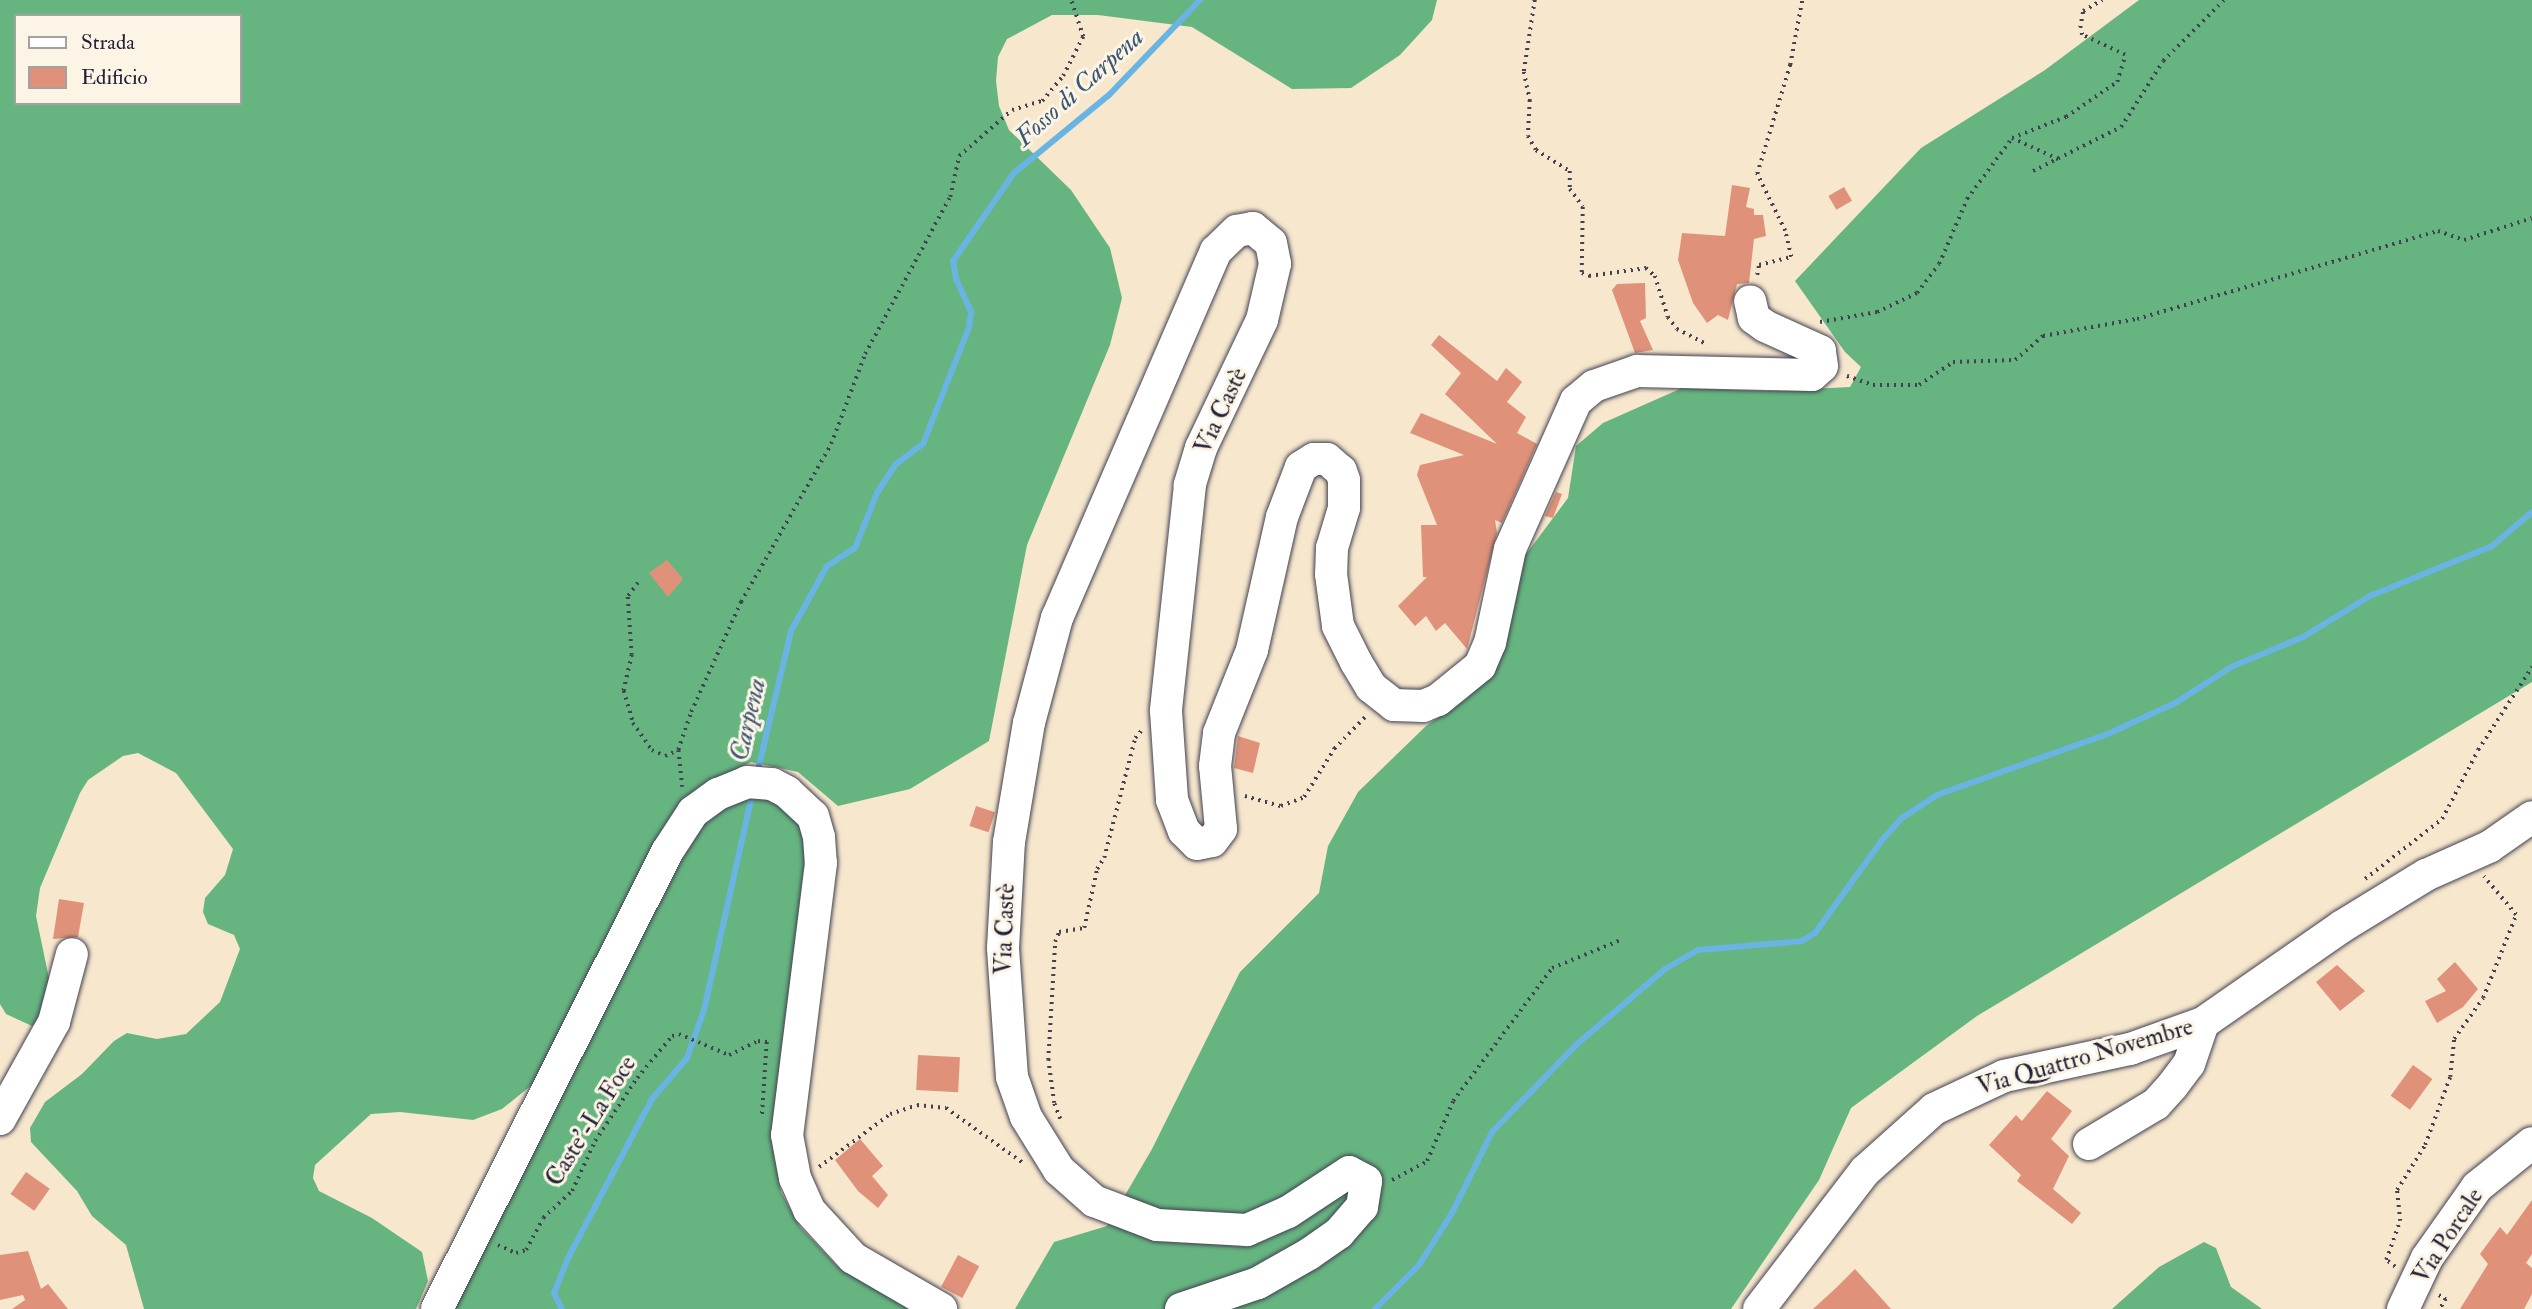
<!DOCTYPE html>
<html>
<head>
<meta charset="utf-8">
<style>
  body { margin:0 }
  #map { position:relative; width:2532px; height:1309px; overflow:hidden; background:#f6e7cd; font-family:"IM FELL Double Pica",serif }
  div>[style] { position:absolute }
  .forest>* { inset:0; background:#66b580 }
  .stream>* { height:6px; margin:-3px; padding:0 3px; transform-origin:3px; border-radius:3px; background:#69b4e2 }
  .building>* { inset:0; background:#df9279; transform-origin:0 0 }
  .path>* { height:3.5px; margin-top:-1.75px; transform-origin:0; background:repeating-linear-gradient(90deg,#424051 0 2px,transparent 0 7px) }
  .roads { filter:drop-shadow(0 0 2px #424051) drop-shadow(0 0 2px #424051) }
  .minor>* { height:32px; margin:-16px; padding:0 16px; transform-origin:16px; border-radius:16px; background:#fff }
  span { translate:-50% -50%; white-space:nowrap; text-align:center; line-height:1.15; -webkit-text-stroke:6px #fcf5e5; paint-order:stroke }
  .street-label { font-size:24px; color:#22223b }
  .water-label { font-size:26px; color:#3b5575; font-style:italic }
  .legend { position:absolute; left:14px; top:14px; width:228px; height:91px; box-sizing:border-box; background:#fcf5e5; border:2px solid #a5a1a1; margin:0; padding:9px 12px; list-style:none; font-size:21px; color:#22223b }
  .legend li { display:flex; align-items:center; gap:14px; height:35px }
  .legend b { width:35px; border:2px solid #a5a1a1 }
</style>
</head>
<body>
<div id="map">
  <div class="forest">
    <i style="clip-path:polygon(evenodd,0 0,1437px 0,1432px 20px,1400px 55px,1351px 88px,1292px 89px,1192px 27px,1098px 15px,1052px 15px,1007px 39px,998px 57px,996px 81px,999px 106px,1009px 130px,1071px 190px,1110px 248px,1122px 298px,1110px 345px,1027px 545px,989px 741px,910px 789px,838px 806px,798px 772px,751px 762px,706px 786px,533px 1084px,502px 1109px,473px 1120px,400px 1112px,371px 1114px,315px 1165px,313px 1178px,319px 1191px,372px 1218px,422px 1252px,428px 1281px,416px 1309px,144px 1309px,126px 1245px,92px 1216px,77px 1191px,31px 1142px,30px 1128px,45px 1102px,82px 1074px,114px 1041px,127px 1033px,157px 1039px,186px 1034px,220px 1002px,240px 949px,234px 935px,208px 924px,203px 912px,205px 898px,225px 875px,233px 849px,176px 773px,138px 753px,123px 756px,88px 780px,80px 793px,40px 888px,36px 916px,51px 988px,43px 1015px,32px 1026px,6px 1014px,0 1004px,0 0,16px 16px,240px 16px,240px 103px,16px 103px,16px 16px)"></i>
    <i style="clip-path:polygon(2139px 0,2532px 0,2532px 682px,1977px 1016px,1851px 1108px,1819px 1180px,1731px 1309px,1015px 1309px,1054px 1242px,1107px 1226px,1152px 1149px,1240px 972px,1319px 893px,1328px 846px,1358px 792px,1426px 726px,1467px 698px,1493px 667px,1518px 565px,1568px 498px,1576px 446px,1603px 423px,1682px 388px,1767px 391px,1850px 387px,1861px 367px,1845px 352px,1795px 281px,1921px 148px,2045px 70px)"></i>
    <i style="clip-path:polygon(765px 792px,801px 819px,809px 852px,773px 1145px,781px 1192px,800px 1227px,838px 1267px,918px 1309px,451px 1309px,678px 863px,714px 809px)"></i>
    <i style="clip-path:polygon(2204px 1242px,2216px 1248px,2231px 1287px,2262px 1309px,2112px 1309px,2159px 1267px)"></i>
  </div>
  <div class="stream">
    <i style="left:757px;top:774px;width:147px;rotate:-76.6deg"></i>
    <i style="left:791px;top:631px;width:74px;rotate:-61deg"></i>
    <i style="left:827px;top:566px;width:33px;rotate:-33deg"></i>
    <i style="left:855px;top:548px;width:59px;rotate:-68.2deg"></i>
    <i style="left:877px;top:493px;width:35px;rotate:-57deg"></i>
    <i style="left:896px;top:464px;width:34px;rotate:-37deg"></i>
    <i style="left:923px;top:444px;width:126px;rotate:-68.5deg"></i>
    <i style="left:969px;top:327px;width:15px;rotate:-82deg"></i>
    <i style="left:971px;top:312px;width:36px;rotate:-114deg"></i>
    <i style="left:956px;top:279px;width:18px;rotate:-99deg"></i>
    <i style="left:953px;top:261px;width:107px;rotate:-55.3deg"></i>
    <i style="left:1014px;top:173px;width:123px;rotate:-39.4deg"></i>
    <i style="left:1109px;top:95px;width:132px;rotate:-46.2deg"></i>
    <i style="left:562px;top:1309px;width:18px;rotate:-117deg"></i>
    <i style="left:554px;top:1293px;width:35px;rotate:-68deg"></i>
    <i style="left:567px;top:1260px;width:182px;rotate:-62.2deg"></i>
    <i style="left:652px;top:1099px;width:54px;rotate:-49.5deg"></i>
    <i style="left:687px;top:1058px;width:51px;rotate:-70.5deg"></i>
    <i style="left:704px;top:1010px;width:224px;rotate:-77.4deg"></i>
    <i style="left:1375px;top:1309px;width:62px;rotate:-45deg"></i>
    <i style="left:1419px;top:1265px;width:62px;rotate:-57.6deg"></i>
    <i style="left:1452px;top:1213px;width:90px;rotate:-63.7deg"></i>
    <i style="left:1492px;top:1132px;width:122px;rotate:-46deg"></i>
    <i style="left:1577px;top:1044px;width:116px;rotate:-40.4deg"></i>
    <i style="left:1665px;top:969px;width:38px;rotate:-30deg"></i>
    <i style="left:1698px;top:950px;width:104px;rotate:-4.9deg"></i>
    <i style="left:1802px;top:941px;width:15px;rotate:-32deg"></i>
    <i style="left:1815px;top:933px;width:115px;rotate:-54.2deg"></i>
    <i style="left:1882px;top:840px;width:30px;rotate:-48deg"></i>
    <i style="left:1902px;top:818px;width:42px;rotate:-33.3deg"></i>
    <i style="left:1937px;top:795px;width:184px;rotate:-19.7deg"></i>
    <i style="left:2110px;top:733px;width:74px;rotate:-24.8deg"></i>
    <i style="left:2177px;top:702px;width:64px;rotate:-32.9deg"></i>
    <i style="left:2231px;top:667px;width:78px;rotate:-22.6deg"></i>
    <i style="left:2303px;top:637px;width:79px;rotate:-31.5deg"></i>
    <i style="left:2370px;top:596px;width:132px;rotate:-22.3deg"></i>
    <i style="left:2492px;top:546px;width:52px;rotate:-40.4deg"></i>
  </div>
  <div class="building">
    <i style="clip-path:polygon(1732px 185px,1750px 188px,1746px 207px,1754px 209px,1754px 215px,1763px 215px,1766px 236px,1754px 239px,1749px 283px,1737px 284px,1728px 320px,1718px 315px,1707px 323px,1693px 303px,1678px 260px,1682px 233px,1725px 236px)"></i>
    <i style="left:1844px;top:187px;width:16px;height:18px;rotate:60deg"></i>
    <i style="clip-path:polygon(1645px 283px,1646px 318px,1640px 321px,1653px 350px,1635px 353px,1612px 290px,1617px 284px)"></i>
    <i style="clip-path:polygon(1439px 335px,1497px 381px,1506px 368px,1522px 382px,1507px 402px,1526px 417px,1517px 433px,1537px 444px,1502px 523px,1495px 520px,1497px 533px,1467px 649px,1445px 623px,1436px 631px,1426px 616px,1415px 626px,1398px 606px,1427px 577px,1423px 577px,1421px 525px,1437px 525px,1417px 475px,1420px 465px,1464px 455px,1410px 433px,1421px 413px,1497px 444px,1445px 394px,1461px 373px,1431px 345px)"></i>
    <i style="clip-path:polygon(1556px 492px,1562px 494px,1553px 518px,1545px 516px)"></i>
    <i style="clip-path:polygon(667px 560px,683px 579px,668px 597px,649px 573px)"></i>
    <i style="clip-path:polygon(1238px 736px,1260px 743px,1253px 773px,1234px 768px)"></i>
    <i style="left:976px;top:806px;width:20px;height:21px;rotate:18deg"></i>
    <i style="clip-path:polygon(59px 899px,84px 903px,78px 937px,53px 939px)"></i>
    <i style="clip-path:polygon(2455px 962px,2478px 989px,2463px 1007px,2437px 1023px,2425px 1001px,2446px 991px,2437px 979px)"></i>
    <i style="clip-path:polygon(2337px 965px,2365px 991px,2340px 1011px,2316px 982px)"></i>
    <i style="left:918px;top:1055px;width:42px;height:35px;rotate:3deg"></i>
    <i style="left:2413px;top:1065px;width:24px;height:38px;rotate:36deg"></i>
    <i style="clip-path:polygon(2047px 1091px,2072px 1111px,2051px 1139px,2069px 1156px,2053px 1189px,2081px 1213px,2072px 1224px,2017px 1181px,2021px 1175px,1989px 1145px,2016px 1115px,2022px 1121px)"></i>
    <i style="clip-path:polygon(860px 1139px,883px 1166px,872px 1176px,888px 1195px,878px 1208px,858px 1191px,835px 1160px)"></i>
    <i style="left:26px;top:1172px;width:29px;height:27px;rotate:35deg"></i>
    <i style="clip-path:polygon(2532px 1200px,2532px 1254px,2526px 1263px,2532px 1268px,2532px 1294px,2524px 1309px,2460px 1309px,2488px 1264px,2480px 1254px,2500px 1227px,2507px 1235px)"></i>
    <i style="clip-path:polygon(28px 1251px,41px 1289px,48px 1284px,68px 1309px,12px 1309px,25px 1300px,23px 1295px,0 1300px,0 1255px)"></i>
    <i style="left:958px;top:1255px;width:24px;height:36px;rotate:28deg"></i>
    <i style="clip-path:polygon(1855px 1269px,1891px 1309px,1813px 1309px,1837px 1287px)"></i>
  </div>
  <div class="path">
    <i style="left:1535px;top:0;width:73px;rotate:98.7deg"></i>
    <i style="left:1524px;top:72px;width:29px;rotate:78deg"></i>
    <i style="left:1530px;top:100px;width:36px;rotate:93deg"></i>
    <i style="left:1528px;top:136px;width:16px;rotate:60deg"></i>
    <i style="left:1536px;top:150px;width:40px;rotate:32deg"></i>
    <i style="left:1570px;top:171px;width:18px;rotate:90deg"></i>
    <i style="left:1570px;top:189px;width:22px;rotate:54deg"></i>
    <i style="left:1583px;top:207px;width:66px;rotate:90.9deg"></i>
    <i style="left:1582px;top:273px;width:8px;rotate:23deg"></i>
    <i style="left:1589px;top:276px;width:58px;rotate:-8deg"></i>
    <i style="left:1646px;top:268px;width:12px;rotate:42deg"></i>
    <i style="left:1655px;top:276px;width:43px;rotate:72.4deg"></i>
    <i style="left:1668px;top:317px;width:15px;rotate:53deg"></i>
    <i style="left:1677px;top:329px;width:33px;rotate:27deg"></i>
    <i style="left:2012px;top:138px;width:51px;rotate:24.5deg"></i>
    <i style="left:2033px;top:171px;width:98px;rotate:-26.6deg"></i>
    <i style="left:2121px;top:127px;width:78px;rotate:-57.5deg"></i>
    <i style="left:2163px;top:61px;width:86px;rotate:-45deg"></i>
    <i style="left:1757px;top:275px;width:10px;rotate:-79deg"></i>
    <i style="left:1759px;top:265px;width:33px;rotate:-14deg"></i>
    <i style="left:1791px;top:257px;width:27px;rotate:-103deg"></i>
    <i style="left:1785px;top:231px;width:64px;rotate:-116.2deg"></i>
    <i style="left:1757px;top:174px;width:114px;rotate:-73.2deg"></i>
    <i style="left:1790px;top:65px;width:66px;rotate:-79.5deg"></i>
    <i style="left:1820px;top:322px;width:58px;rotate:-10deg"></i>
    <i style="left:1877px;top:312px;width:44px;rotate:-25.4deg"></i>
    <i style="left:1917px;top:293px;width:36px;rotate:-53deg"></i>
    <i style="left:1939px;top:264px;width:71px;rotate:-66.7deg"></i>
    <i style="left:1967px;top:199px;width:76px;rotate:-53.6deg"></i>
    <i style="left:2012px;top:138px;width:58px;rotate:-21.3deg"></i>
    <i style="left:2066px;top:117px;width:62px;rotate:-34.5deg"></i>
    <i style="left:2117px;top:82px;width:28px;rotate:-73deg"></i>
    <i style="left:2125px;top:55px;width:47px;rotate:-155.1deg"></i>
    <i style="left:2082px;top:35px;width:7px;rotate:-106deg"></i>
    <i style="left:2080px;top:28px;width:17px;rotate:-80deg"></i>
    <i style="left:2083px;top:11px;width:22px;rotate:-30deg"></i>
    <i style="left:1847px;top:376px;width:28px;rotate:19deg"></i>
    <i style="left:1873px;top:385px;width:46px"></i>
    <i style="left:1919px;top:385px;width:41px;rotate:-34.1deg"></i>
    <i style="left:1953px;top:362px;width:62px;rotate:-1.8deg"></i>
    <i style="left:2015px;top:360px;width:37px;rotate:-41deg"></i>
    <i style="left:2043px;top:336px;width:96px;rotate:-10.3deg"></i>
    <i style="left:2137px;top:319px;width:314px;rotate:-16.3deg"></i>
    <i style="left:2438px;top:231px;width:28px;rotate:19deg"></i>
    <i style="left:2464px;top:240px;width:71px;rotate:-17.9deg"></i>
    <i style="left:638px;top:583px;width:17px;rotate:126deg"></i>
    <i style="left:628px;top:597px;width:58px;rotate:86.1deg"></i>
    <i style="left:632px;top:655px;width:37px;rotate:103deg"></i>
    <i style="left:624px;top:691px;width:33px;rotate:74deg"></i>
    <i style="left:633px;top:723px;width:33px;rotate:55deg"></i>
    <i style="left:652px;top:750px;width:14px;rotate:25deg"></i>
    <i style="left:665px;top:756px;width:14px;rotate:-25deg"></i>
    <i style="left:682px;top:787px;width:37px;rotate:-96deg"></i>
    <i style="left:678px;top:750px;width:40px;rotate:-71.1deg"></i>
    <i style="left:691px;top:712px;width:121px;rotate:-65.6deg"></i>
    <i style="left:741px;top:602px;width:182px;rotate:-60.3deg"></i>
    <i style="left:831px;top:444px;width:96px;rotate:-69.3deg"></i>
    <i style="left:865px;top:354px;width:179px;rotate:-61.6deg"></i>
    <i style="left:950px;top:197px;width:42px;rotate:-77.6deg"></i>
    <i style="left:959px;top:156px;width:70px;rotate:-41deg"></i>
    <i style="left:1012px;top:110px;width:31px;rotate:-17deg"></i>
    <i style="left:1042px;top:101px;width:33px;rotate:-50deg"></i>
    <i style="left:1063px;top:76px;width:44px;rotate:-62.9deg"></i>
    <i style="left:1083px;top:37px;width:39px;rotate:-108deg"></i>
    <i style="left:1245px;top:796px;width:37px;rotate:16deg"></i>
    <i style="left:1281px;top:806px;width:25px;rotate:-21deg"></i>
    <i style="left:1304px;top:797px;width:57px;rotate:-58deg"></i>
    <i style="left:1334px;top:749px;width:45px;rotate:-45.9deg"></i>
    <i style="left:2365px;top:879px;width:98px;rotate:-37.9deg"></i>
    <i style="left:2442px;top:819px;width:78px;rotate:-62.4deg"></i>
    <i style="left:2478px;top:750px;width:99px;rotate:-57deg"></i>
    <i style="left:1060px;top:1119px;width:17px;rotate:-111deg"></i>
    <i style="left:1054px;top:1103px;width:43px;rotate:-97.9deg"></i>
    <i style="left:1048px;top:1060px;width:118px;rotate:-86.6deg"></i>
    <i style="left:1055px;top:942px;width:11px;rotate:-68deg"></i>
    <i style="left:1059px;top:932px;width:25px;rotate:-9deg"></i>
    <i style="left:1084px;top:928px;width:60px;rotate:-77.6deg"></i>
    <i style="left:1097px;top:869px;width:13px;rotate:-58deg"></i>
    <i style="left:1104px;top:858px;width:124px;rotate:-75.5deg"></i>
    <i style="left:1135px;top:738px;width:9px;rotate:-49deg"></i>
    <i style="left:819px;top:1167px;width:89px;rotate:-36.7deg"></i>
    <i style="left:890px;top:1114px;width:28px;rotate:-18deg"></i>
    <i style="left:917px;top:1105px;width:29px;rotate:6deg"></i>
    <i style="left:946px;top:1108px;width:95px;rotate:35.5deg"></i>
    <i style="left:1392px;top:1180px;width:40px;rotate:-28deg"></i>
    <i style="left:1427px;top:1161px;width:65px;rotate:-66.6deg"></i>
    <i style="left:1453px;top:1101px;width:166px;rotate:-53.3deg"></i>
    <i style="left:1552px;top:968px;width:74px;rotate:-22.1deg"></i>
    <i style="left:498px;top:1245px;width:20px;rotate:24deg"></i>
    <i style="left:516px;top:1253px;width:10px;rotate:-17deg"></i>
    <i style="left:526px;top:1250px;width:36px;rotate:-62deg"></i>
    <i style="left:543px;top:1218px;width:40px;rotate:-43deg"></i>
    <i style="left:572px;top:1191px;width:55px;rotate:-65.3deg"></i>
    <i style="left:595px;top:1141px;width:76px;rotate:-56.3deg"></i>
    <i style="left:637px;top:1078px;width:55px;rotate:-50.2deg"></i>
    <i style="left:672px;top:1036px;width:7px;rotate:-16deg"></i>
    <i style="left:679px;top:1034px;width:54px;rotate:22.8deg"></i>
    <i style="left:729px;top:1055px;width:32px;rotate:-26deg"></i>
    <i style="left:758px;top:1041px;width:9px;rotate:6deg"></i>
    <i style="left:767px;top:1042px;width:75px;rotate:93.8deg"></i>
    <i style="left:2395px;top:1267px;width:11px;rotate:-142deg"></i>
    <i style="left:2386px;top:1260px;width:41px;rotate:-70.3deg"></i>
    <i style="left:2400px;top:1221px;width:31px;rotate:-96deg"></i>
    <i style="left:2397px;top:1190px;width:53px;rotate:-58.1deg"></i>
    <i style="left:2425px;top:1145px;width:72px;rotate:-69.8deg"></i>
    <i style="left:2450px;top:1077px;width:38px;rotate:-84deg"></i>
    <i style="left:2454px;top:1039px;width:50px;rotate:-54.7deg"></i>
    <i style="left:2483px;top:998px;width:89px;rotate:-68.3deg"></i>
    <i style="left:2516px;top:915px;width:50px;rotate:-130.1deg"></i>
    <i style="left:2439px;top:1295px;width:8px;rotate:30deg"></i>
    <i style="left:2446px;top:1299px;width:12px;rotate:121deg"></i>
  </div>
  <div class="roads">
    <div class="minor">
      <i style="left:0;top:1119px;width:111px;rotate:-60.9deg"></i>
      <i style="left:54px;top:1022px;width:70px;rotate:-75.2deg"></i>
      <i style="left:2089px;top:1144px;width:78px;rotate:-30.8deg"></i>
      <i style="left:2156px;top:1104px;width:25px;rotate:-48deg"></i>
      <i style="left:2173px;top:1085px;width:26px;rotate:-53deg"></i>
      <i style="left:2189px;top:1064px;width:43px;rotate:-71.1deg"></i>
      <i style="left:437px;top:1309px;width:512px;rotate:-63.28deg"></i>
      <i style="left:667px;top:852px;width:48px;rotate:-57deg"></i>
      <i style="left:693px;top:812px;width:31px;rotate:-36deg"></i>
      <i style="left:718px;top:794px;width:31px;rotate:-22deg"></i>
      <i style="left:747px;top:782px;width:25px;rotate:5deg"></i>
      <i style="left:772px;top:784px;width:17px;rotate:28deg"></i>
      <i style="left:787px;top:792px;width:35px;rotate:43deg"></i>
      <i style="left:813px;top:816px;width:22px;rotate:74deg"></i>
      <i style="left:819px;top:837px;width:26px;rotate:86deg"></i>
      <i style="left:821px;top:863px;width:274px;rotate:97.1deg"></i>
      <i style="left:787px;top:1135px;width:44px;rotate:79.5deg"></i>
      <i style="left:795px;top:1178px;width:35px;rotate:66deg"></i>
      <i style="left:809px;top:1210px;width:65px;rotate:47.5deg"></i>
      <i style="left:853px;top:1258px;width:102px;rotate:30.1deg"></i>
      <i style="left:1181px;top:1309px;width:81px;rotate:-18.7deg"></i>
      <i style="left:1258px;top:1283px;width:59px;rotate:-29.6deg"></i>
      <i style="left:1309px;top:1254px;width:37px;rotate:-35deg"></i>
      <i style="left:1339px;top:1233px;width:35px;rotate:-49deg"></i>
      <i style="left:1362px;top:1207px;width:26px;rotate:-81deg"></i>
      <i style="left:1366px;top:1181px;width:19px;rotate:-152deg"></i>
      <i style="left:1349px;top:1172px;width:73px;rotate:146.7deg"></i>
      <i style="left:1288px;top:1212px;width:45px;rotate:156.3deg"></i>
      <i style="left:1247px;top:1230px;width:90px;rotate:-176.8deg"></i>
      <i style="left:1157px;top:1225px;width:67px;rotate:-159.1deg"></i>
      <i style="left:1094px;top:1201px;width:47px;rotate:-138.5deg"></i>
      <i style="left:1059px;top:1170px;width:62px;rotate:-121.9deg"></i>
      <i style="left:1026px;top:1117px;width:42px;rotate:-109.3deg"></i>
      <i style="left:1012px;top:1077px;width:129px;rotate:-94deg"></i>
      <i style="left:1003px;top:948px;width:106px;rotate:-86.8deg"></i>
      <i style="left:1009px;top:842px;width:121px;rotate:-80.5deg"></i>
      <i style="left:1029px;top:723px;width:109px;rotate:-75.1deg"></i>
      <i style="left:1057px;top:618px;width:400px;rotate:-66.6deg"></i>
      <i style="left:1216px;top:251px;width:29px;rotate:-44deg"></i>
      <i style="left:1237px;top:231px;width:16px;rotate:-11deg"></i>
      <i style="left:1253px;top:228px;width:23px;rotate:40deg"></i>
      <i style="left:1271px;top:243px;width:21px;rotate:79deg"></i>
      <i style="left:1275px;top:264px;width:57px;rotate:103.1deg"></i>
      <i style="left:1262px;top:320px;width:142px;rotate:115.5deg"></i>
      <i style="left:1201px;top:448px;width:39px;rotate:107deg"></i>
      <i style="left:1190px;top:485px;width:227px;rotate:96.1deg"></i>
      <i style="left:1166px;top:711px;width:89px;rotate:86.1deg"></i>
      <i style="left:1172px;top:800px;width:33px;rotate:69deg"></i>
      <i style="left:1184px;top:831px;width:18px;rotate:45deg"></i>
      <i style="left:1197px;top:844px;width:15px;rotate:-11deg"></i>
      <i style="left:1212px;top:841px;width:15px;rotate:-53deg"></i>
      <i style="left:1221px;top:829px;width:63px;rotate:-95.4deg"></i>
      <i style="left:1215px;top:766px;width:33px;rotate:-83deg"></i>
      <i style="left:1219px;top:733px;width:89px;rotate:-68.3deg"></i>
      <i style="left:1252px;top:650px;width:136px;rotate:-77.3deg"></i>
      <i style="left:1282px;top:517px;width:53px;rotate:-69.2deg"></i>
      <i style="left:1301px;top:467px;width:15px;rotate:-32deg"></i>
      <i style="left:1314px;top:459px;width:13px"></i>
      <i style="left:1327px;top:459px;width:18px;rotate:41deg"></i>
      <i style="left:1341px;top:471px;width:9px;rotate:72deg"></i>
      <i style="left:1344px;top:480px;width:28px;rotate:90deg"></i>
      <i style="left:1344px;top:508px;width:42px;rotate:106.7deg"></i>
      <i style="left:1332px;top:548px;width:26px;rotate:92deg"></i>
      <i style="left:1331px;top:574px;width:52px;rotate:82.3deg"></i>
      <i style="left:1338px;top:626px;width:40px;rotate:63.4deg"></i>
      <i style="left:1356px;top:662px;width:29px;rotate:59deg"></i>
      <i style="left:1371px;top:687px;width:29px;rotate:38deg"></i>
      <i style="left:1394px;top:705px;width:29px;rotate:2deg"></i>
      <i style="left:1423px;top:706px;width:16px;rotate:-22deg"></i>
      <i style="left:1438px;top:700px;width:54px;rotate:-39deg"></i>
      <i style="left:1480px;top:666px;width:25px;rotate:-67deg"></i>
      <i style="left:1490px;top:643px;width:96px;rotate:-78deg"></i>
      <i style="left:1510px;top:549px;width:162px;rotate:-66deg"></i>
      <i style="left:1576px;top:401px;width:23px;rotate:-40deg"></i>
      <i style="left:1594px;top:386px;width:46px;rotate:-19.2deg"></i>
      <i style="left:1637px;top:371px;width:175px;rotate:1.3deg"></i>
      <i style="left:1812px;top:375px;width:13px;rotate:-42deg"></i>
      <i style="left:1822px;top:366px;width:15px;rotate:-98deg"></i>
      <i style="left:1820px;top:351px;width:60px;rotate:-155.6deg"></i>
      <i style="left:1765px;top:326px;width:14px;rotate:-144deg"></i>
      <i style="left:1754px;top:318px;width:17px;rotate:-103deg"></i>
      <i style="left:1759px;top:1309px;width:174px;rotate:-52.5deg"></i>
      <i style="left:1865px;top:1171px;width:93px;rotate:-41.9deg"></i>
      <i style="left:1934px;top:1109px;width:77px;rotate:-25.2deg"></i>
      <i style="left:2004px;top:1076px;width:129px;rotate:-12.1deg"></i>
      <i style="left:2130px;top:1049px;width:77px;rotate:-19.6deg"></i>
      <i style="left:2203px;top:1023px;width:168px;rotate:-34.8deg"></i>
      <i style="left:2341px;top:927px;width:100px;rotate:-31.5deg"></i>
      <i style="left:2426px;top:875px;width:69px;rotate:-24deg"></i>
      <i style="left:2489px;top:847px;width:52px;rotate:-34.9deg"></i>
      <i style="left:2403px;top:1309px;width:56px;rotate:-64.8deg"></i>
      <i style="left:2427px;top:1258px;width:87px;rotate:-54.8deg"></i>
      <i style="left:2477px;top:1187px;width:70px;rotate:-38.7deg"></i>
    </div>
  </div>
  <div class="street-label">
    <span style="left:1221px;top:411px;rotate:-65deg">Via Castè</span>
    <span style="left:1005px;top:929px;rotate:-88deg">Via Castè</span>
    <span style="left:2085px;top:1057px;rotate:-16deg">Via Quattro Novembre</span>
    <span style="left:591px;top:1121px;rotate:-58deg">Caste'-La Foce</span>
    <span style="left:2448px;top:1236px;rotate:-57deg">Via Porcale</span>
  </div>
  <div class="water-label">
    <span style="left:1080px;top:88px;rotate:-42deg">Fosso di Carpena</span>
    <span style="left:749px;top:720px;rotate:-77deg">Carpena</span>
  </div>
  <ul class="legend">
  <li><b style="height:9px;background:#fff"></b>Strada</li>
  <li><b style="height:19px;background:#df9279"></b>Edificio</li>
  </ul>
</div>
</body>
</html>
